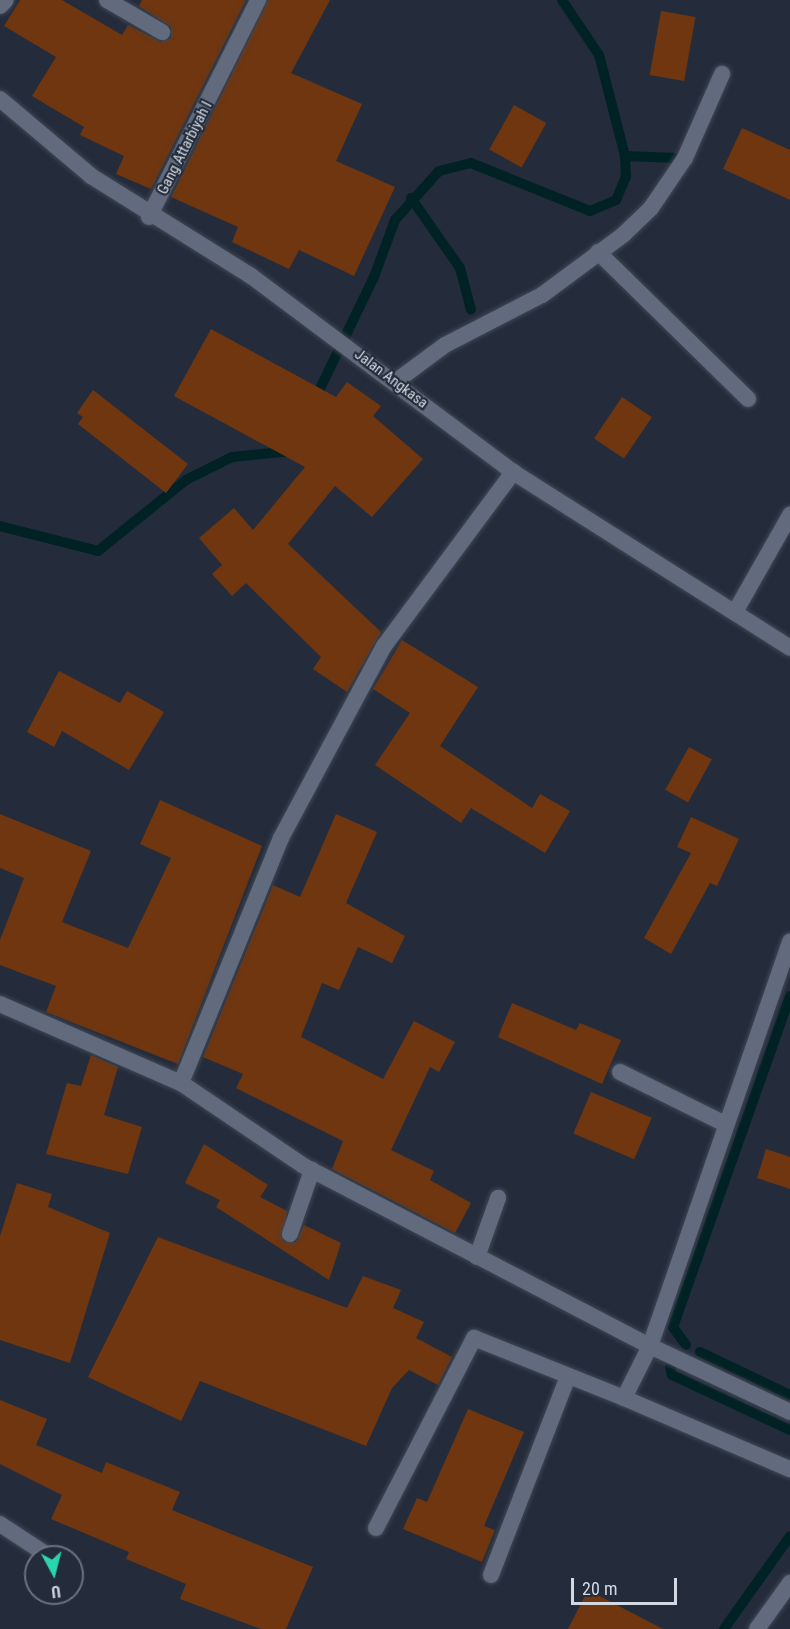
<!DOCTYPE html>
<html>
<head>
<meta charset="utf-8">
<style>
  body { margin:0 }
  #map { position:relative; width:790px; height:1629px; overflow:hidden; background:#242c3b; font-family:"Roboto Condensed",sans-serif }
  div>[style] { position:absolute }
  .stream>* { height:10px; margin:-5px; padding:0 5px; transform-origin:5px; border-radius:5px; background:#012225 }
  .building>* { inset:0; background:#6f3610; transform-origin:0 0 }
  .roads { filter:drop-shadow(0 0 2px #404754) drop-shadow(0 0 2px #404754) }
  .service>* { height:16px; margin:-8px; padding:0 8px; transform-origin:8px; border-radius:8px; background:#626b7d }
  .minor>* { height:16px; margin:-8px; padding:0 8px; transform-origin:8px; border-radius:8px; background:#626b7d }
  .tertiary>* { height:16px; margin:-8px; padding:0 8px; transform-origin:8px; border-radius:8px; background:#626b7d }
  span { translate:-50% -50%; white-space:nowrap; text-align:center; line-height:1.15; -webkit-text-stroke:4.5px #242c3b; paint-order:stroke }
  .street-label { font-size:15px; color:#d3d9e3 }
  .north { position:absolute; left:24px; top:1545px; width:60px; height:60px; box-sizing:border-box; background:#242c3b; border:2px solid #6a717e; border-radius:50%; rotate:173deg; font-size:16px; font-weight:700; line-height:24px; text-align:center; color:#d3d9e3 }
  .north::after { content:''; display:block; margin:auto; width:21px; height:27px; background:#29d5ac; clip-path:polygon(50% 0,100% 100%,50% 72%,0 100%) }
  .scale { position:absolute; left:571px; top:1578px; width:106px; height:27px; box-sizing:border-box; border:3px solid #d3d9e3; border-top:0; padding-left:8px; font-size:18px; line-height:21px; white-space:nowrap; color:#d3d9e3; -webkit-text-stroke:4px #242c3b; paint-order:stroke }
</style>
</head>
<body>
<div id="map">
  <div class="stream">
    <i style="left:625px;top:156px;width:51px;rotate:2.2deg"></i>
    <i style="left:411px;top:198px;width:85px;rotate:55deg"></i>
    <i style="left:460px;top:268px;width:43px;rotate:75.3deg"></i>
    <i style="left:314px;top:401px;width:138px;rotate:-64.2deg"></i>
    <i style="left:374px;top:277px;width:61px;rotate:-69.8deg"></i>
    <i style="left:395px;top:220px;width:66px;rotate:-48.1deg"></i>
    <i style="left:439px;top:171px;width:33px;rotate:-14deg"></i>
    <i style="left:471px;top:163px;width:128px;rotate:22deg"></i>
    <i style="left:590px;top:211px;width:28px;rotate:-23deg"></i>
    <i style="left:616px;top:200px;width:25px;rotate:-67deg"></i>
    <i style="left:626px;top:177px;width:21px;rotate:-93deg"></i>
    <i style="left:625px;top:156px;width:104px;rotate:-104.4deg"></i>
    <i style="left:599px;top:55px;width:66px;rotate:-123.9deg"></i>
    <i style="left:0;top:526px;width:101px;rotate:14.3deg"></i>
    <i style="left:98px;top:551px;width:113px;rotate:-38.9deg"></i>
    <i style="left:186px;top:480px;width:51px;rotate:-26.6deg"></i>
    <i style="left:232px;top:457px;width:61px;rotate:-5.6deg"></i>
    <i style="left:686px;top:1345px;width:22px;rotate:-126deg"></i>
    <i style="left:673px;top:1327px;width:351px;rotate:-70.5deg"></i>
    <i style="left:700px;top:1352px;width:100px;rotate:25.5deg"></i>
    <i style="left:670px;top:1367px;width:8px;rotate:76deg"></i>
    <i style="left:672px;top:1375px;width:130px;rotate:25deg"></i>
    <i style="left:724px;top:1629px;width:114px;rotate:-54.6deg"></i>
  </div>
  <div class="building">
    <i style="clip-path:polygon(20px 0,62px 0,122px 35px,128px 25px,161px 42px,171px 38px,171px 27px,139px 6px,142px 0,246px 0,151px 189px,116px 174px,124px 156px,80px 135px,84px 127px,32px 96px,56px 57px,4px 26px)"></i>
    <i style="clip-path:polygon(268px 0,330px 0,291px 73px,362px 104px,336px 161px,395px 187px,354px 276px,299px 250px,289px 269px,232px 242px,238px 227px,171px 197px)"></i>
    <i style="left:661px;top:11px;width:35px;height:65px;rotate:10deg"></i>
    <i style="left:514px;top:105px;width:37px;height:51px;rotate:29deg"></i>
    <i style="clip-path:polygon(742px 128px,790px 150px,790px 200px,723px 169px)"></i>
    <i style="clip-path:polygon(211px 329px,336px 397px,347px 382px,381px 406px,373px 416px,423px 459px,372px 517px,335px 486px,288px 544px,381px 632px,347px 692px,313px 669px,321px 657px,246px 583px,232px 596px,212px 574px,222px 565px,199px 538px,234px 508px,253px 530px,305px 467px,174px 396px)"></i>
    <i style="clip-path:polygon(93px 390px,188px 464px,166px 493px,78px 424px,83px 417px,77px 413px)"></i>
    <i style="left:622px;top:397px;width:36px;height:50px;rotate:34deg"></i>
    <i style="clip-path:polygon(402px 640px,478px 687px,440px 746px,532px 808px,540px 794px,570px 811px,545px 853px,471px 808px,461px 823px,375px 765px,410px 713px,373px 689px)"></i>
    <i style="clip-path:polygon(59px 671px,120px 703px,127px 691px,164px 712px,129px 770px,62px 731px,54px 747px,27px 732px)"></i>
    <i style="left:689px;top:747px;width:26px;height:49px;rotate:29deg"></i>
    <i style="clip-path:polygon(160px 800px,262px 846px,178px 1064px,46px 1012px,56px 986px,0 965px,0 940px,24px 878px,0 868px,0 814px,91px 851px,62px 922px,128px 948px,171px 858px,140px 844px)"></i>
    <i style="clip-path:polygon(336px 814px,377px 832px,346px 903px,405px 936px,392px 963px,358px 947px,339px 990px,322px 983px,301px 1037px,383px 1079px,414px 1021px,455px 1042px,439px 1072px,430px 1067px,391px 1150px,434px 1171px,430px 1180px,471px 1203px,455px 1233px,332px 1169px,343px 1141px,236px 1088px,243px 1074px,203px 1057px,273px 885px,300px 897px)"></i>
    <i style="clip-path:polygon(691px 817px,739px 839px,717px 886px,710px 883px,671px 954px,644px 938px,691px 853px,677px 847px)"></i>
    <i style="clip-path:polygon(512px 1003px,576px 1030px,580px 1023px,621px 1040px,602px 1084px,498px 1037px)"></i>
    <i style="clip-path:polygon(91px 1055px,118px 1067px,104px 1115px,142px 1127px,128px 1174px,46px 1154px,67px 1083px,81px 1086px)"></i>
    <i style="left:591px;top:1092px;width:66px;height:45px;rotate:23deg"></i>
    <i style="clip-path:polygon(204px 1144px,268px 1185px,260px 1197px,287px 1211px,283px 1241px,296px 1242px,304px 1225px,341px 1243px,329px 1280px,216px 1207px,220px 1200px,185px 1183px)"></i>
    <i style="clip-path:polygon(766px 1149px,790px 1157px,790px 1189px,757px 1178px)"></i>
    <i style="clip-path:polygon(17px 1183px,52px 1194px,48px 1207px,110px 1233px,70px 1363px,0 1340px,0 1236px)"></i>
    <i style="clip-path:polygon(158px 1237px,347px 1308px,363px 1276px,401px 1290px,393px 1308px,424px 1322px,416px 1338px,452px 1357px,438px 1385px,409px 1370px,392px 1388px,366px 1446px,200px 1381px,181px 1421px,88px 1377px)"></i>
    <i style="clip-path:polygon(0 1400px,47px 1419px,36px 1445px,102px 1473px,106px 1462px,180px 1492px,172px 1510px,313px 1567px,286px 1629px,261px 1629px,180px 1599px,186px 1584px,126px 1559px,129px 1552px,51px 1519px,62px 1495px,0 1464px)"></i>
    <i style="clip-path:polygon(468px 1409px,524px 1432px,484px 1526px,495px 1530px,482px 1562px,403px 1529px,417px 1498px,427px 1502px)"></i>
    <i style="clip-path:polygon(588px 1590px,663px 1629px,568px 1629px)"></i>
  </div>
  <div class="roads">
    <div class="service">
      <i style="left:491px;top:1575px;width:213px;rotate:-68.8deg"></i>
    </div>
    <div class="minor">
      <i style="left:107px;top:0;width:64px;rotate:30.2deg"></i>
      <i style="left:0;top:6px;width:8px;rotate:-45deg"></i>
      <i style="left:149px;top:217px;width:243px;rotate:-63.3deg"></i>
      <i style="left:598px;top:252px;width:210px;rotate:44.4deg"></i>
      <i style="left:395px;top:382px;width:62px;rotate:-36.5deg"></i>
      <i style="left:445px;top:345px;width:109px;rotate:-27.3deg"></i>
      <i style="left:542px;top:295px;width:101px;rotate:-36.5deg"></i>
      <i style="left:623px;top:235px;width:39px;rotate:-44deg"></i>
      <i style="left:651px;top:208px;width:60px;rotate:-55.8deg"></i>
      <i style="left:685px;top:158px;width:92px;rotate:-66.2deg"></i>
      <i style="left:735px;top:612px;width:112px;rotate:-60.4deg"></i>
      <i style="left:0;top:1004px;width:197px;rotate:23.6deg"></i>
      <i style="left:181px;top:1083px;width:148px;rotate:34deg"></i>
      <i style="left:304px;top:1166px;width:390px;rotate:27.5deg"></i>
      <i style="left:650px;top:1346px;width:155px;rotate:25.2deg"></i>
      <i style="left:620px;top:1072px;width:117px;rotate:26.3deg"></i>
      <i style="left:181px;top:1083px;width:265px;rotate:-67.8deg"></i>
      <i style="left:281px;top:838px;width:218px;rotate:-61.8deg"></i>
      <i style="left:384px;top:646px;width:217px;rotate:-53.4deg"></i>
      <i style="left:290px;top:1234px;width:68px;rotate:-71deg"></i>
      <i style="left:477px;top:1257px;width:63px;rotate:-70.4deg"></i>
      <i style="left:624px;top:1398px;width:181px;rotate:23.2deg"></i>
      <i style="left:0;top:1524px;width:60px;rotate:33.4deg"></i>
      <i style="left:376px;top:1528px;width:214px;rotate:-62.7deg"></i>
      <i style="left:474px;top:1338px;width:162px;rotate:21.8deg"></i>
      <i style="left:624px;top:1398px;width:58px;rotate:-63.4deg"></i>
      <i style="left:650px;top:1346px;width:428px;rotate:-70.9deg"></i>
      <i style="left:757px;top:1629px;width:57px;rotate:-54.3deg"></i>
    </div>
    <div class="tertiary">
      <i style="left:0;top:99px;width:119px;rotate:40.2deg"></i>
      <i style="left:91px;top:176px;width:189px;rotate:32deg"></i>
      <i style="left:251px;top:276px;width:327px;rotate:36.8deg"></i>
      <i style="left:513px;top:472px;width:328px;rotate:32.4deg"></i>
    </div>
  </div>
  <div class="street-label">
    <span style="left:185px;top:148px;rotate:-63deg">Gang Attarbiyah I</span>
    <span style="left:391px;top:379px;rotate:37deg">Jalan Angkasa</span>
  </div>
  <div class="north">U</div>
  <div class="scale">20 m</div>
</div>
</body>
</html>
